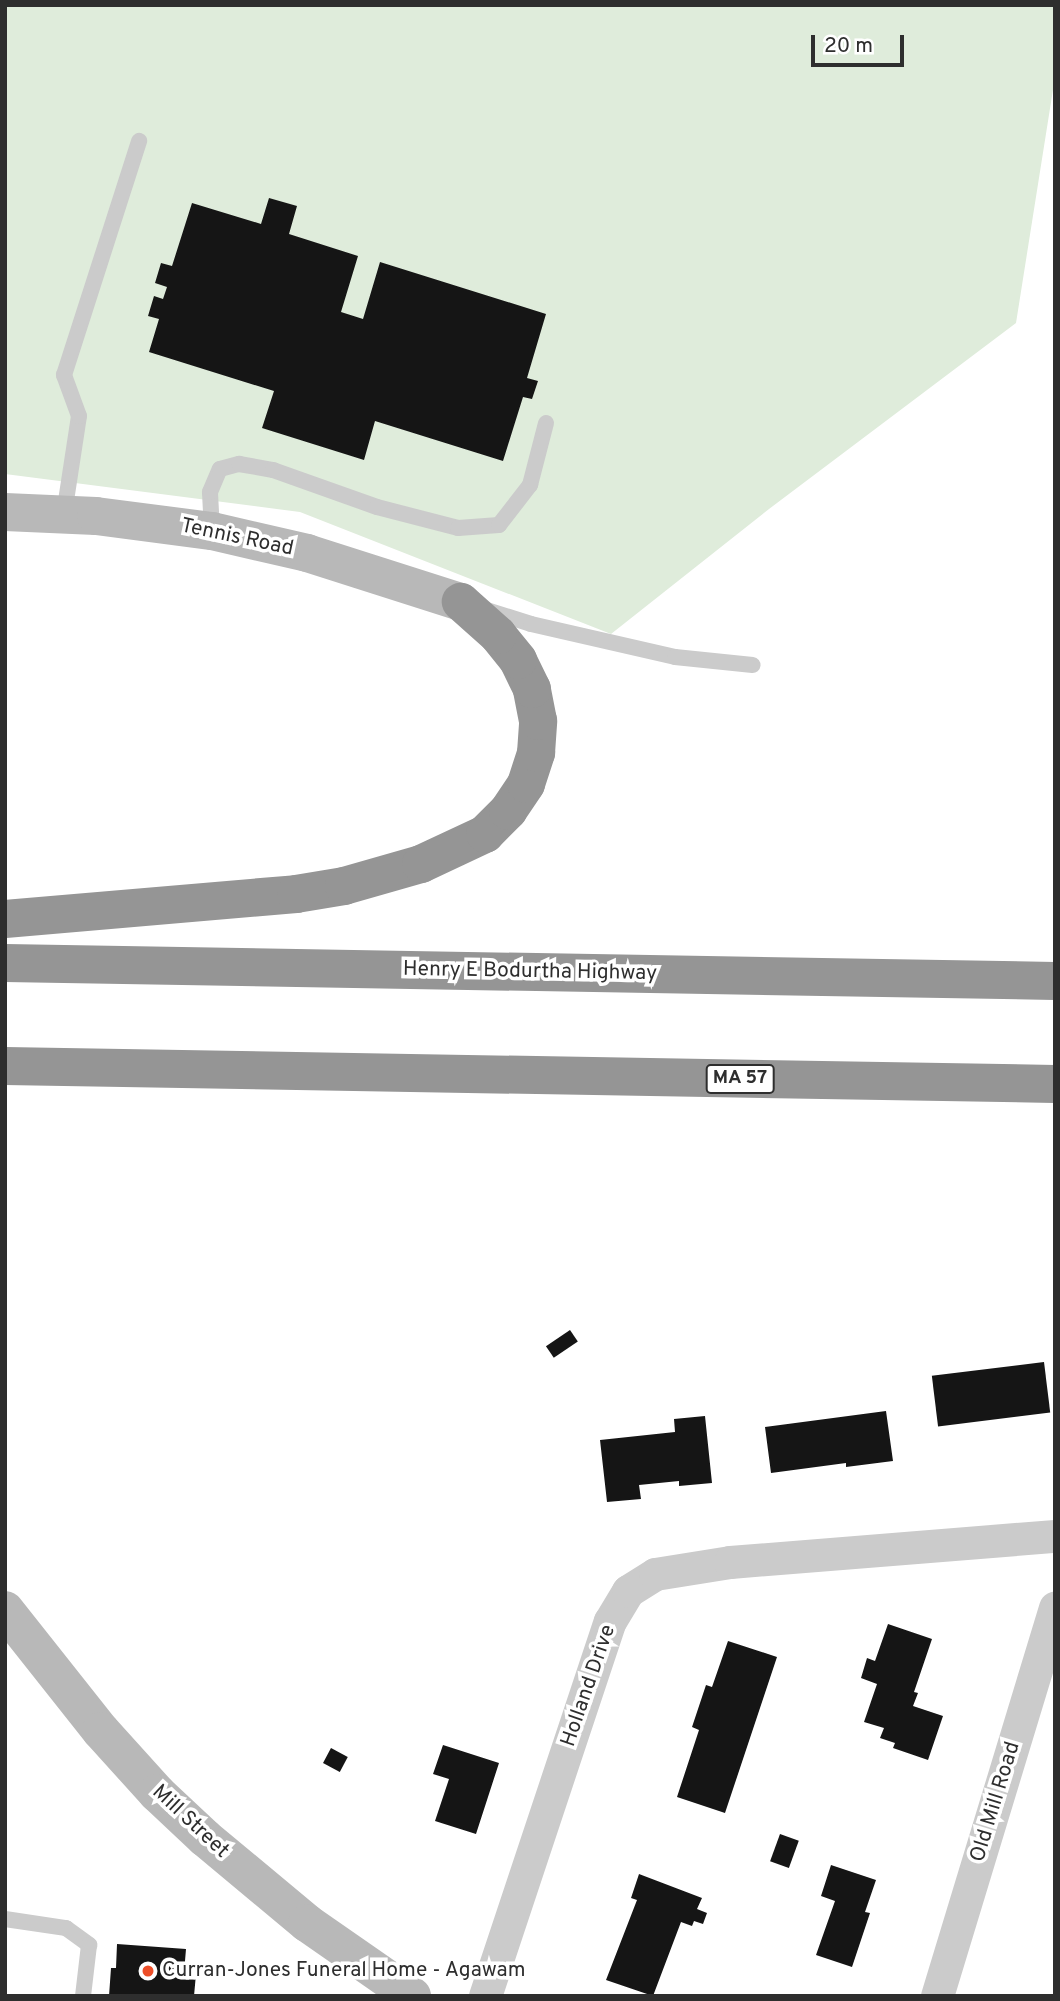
<!DOCTYPE html>
<html>
<head>
<meta charset="utf-8">
<style>
  body { margin:0 }
  #map { position:relative; width:1060px; height:2001px; overflow:hidden; background:#fff; font-family:Overpass,sans-serif }
  div>[style] { position:absolute }
  .green>* { inset:0; background:#dfecdb }
  .building>* { inset:0; background:#151515; transform-origin:0 0 }
  .lane>* { height:16px; margin:-8px; padding:0 8px; transform-origin:8px; border-radius:8px; background:#cbcbcb }
  .street>* { height:33px; margin:-16.5px; padding:0 16.5px; transform-origin:16.5px; border-radius:16.5px; background:#cbcbcb }
  .secondary>* { height:38px; margin:-19px; padding:0 19px; transform-origin:19px; border-radius:19px; background:#b8b8b8 }
  .highway>* { height:38px; margin:-19px; padding:0 19px; transform-origin:19px; border-radius:19px; background:#959595 }
  .dots>* { width:19px; height:19px; translate:-50% -50%; box-sizing:border-box; border:4px solid #fff; border-radius:50% }
  span { translate:-50% -50%; white-space:nowrap; text-align:center; line-height:1.15; -webkit-text-stroke:7px #fff; paint-order:stroke }
  .shield-label span { padding:2px 5px; background:#fff; border:2px solid; border-radius:5px; -webkit-text-stroke-width:0 }
  .shield-label { font-size:19px; color:#2e2e2e; font-weight:700 }
  .street-label { font-size:21px; color:#2e2e2e }
  .poi-label { font-size:21px; color:#2e2e2e }
  .left { translate:0 -50%; text-align:left }
  .frame { position:absolute; inset:0; border:7px solid #2e2e2e; pointer-events:none }
  .scale { position:absolute; left:811px; top:35px; width:93px; height:32px; box-sizing:border-box; border:4px solid #2e2e2e; border-top:0; padding-left:9px; font-size:21px; line-height:24px; white-space:nowrap; color:#2e2e2e; -webkit-text-stroke:5px #fff; paint-order:stroke }
</style>
</head>
<body>
<div id="map">
  <div class="green">
    <i style="clip-path:polygon(5px 5px,1055px 5px,1055px 77px,1016px 323px,769px 509px,611px 634px,300px 512px,5px 474px)"></i>
  </div>
  <div class="building">
    <i style="clip-path:polygon(269px 198px,297px 206px,289px 234px,358px 256px,341px 312px,363px 319px,380px 262px,546px 314px,527px 378px,538px 381px,532px 399px,523px 397px,503px 461px,375px 421px,364px 460px,262px 428px,274px 391px,149px 352px,159px 319px,148px 316px,154px 296px,163px 299px,167px 287px,155px 283px,161px 263px,172px 266px,192px 203px,261px 224px)"></i>
    <i style="left:570px;top:1330px;width:14px;height:29px;rotate:56deg"></i>
    <i style="left:1044px;top:1362px;width:51px;height:113px;rotate:83deg"></i>
    <i style="clip-path:polygon(886px 1411px,893px 1461px,846px 1467px,846px 1463px,771px 1473px,765px 1427px)"></i>
    <i style="clip-path:polygon(705px 1416px,712px 1483px,679px 1486px,679px 1481px,639px 1485px,641px 1499px,607px 1502px,600px 1440px,675px 1432px,674px 1419px)"></i>
    <i style="clip-path:polygon(888px 1624px,932px 1639px,914px 1692px,918px 1693px,913px 1706px,943px 1716px,928px 1760px,893px 1748px,895px 1743px,880px 1738px,884px 1728px,864px 1722px,877px 1684px,861px 1678px,867px 1658px,875px 1661px)"></i>
    <i style="clip-path:polygon(728px 1641px,777px 1657px,725px 1813px,677px 1797px,699px 1730px,692px 1727px,706px 1685px,712px 1687px)"></i>
    <i style="clip-path:polygon(443px 1745px,499px 1763px,476px 1834px,435px 1821px,449px 1779px,433px 1774px)"></i>
    <i style="left:331px;top:1748px;width:19px;height:17px;rotate:28deg"></i>
    <i style="left:780px;top:1834px;width:20px;height:29px;rotate:20deg"></i>
    <i style="clip-path:polygon(831px 1865px,876px 1880px,865px 1912px,870px 1913px,852px 1967px,816px 1955px,835px 1901px,821px 1896px)"></i>
    <i style="clip-path:polygon(639px 1874px,702px 1898px,697px 1909px,707px 1913px,703px 1924px,694px 1921px,692px 1926px,681px 1922px,653px 1996px,606px 1980px,637px 1900px,631px 1898px)"></i>
    <i style="clip-path:polygon(117px 1944px,186px 1949px,184px 1973px,196px 1974px,194px 1996px,109px 1996px,111px 1968px,116px 1968px)"></i>
  </div>
  <div class="lane">
    <i style="left:64px;top:514px;width:99px;rotate:-81.3deg"></i>
    <i style="left:79px;top:416px;width:44px;rotate:-110.1deg"></i>
    <i style="left:64px;top:375px;width:246px;rotate:-72.2deg"></i>
    <i style="left:212px;top:531px;width:39px;rotate:-93deg"></i>
    <i style="left:210px;top:492px;width:25px;rotate:-67deg"></i>
    <i style="left:220px;top:469px;width:20px;rotate:-15deg"></i>
    <i style="left:239px;top:464px;width:35px;rotate:10deg"></i>
    <i style="left:273px;top:470px;width:110px;rotate:19.6deg"></i>
    <i style="left:377px;top:507px;width:84px;rotate:14.5deg"></i>
    <i style="left:458px;top:528px;width:41px;rotate:-4.2deg"></i>
    <i style="left:499px;top:525px;width:51px;rotate:-52.2deg"></i>
    <i style="left:530px;top:485px;width:64px;rotate:-75.5deg"></i>
    <i style="left:487px;top:610px;width:46px;rotate:17.7deg"></i>
    <i style="left:531px;top:624px;width:148px;rotate:12.9deg"></i>
    <i style="left:675px;top:657px;width:78px;rotate:5.9deg"></i>
    <i style="left:5px;top:1919px;width:62px;rotate:8.4deg"></i>
    <i style="left:66px;top:1928px;width:29px;rotate:36deg"></i>
    <i style="left:89px;top:1945px;width:51px;rotate:96.7deg"></i>
  </div>
  <div class="street">
    <i style="left:485px;top:1996px;width:395px;rotate:-71.6deg"></i>
    <i style="left:610px;top:1621px;width:35px;rotate:-59deg"></i>
    <i style="left:628px;top:1591px;width:32px;rotate:-32deg"></i>
    <i style="left:655px;top:1574px;width:76px;rotate:-9.1deg"></i>
    <i style="left:730px;top:1562px;width:326px;rotate:-4.6deg"></i>
    <i style="left:937px;top:1996px;width:406px;rotate:-73.1deg"></i>
  </div>
  <div class="secondary">
    <i style="left:5px;top:512px;width:91px;rotate:2.5deg"></i>
    <i style="left:96px;top:516px;width:117px;rotate:7.4deg"></i>
    <i style="left:212px;top:531px;width:98px;rotate:13deg"></i>
    <i style="left:307px;top:553px;width:162px;rotate:17.7deg"></i>
    <i style="left:5px;top:1610px;width:154px;rotate:51.6deg"></i>
    <i style="left:101px;top:1731px;width:84px;rotate:47.9deg"></i>
    <i style="left:157px;top:1793px;width:66px;rotate:43.2deg"></i>
    <i style="left:205px;top:1838px;width:133px;rotate:39.8deg"></i>
    <i style="left:307px;top:1923px;width:128px;rotate:34.8deg"></i>
  </div>
  <div class="highway">
    <i style="left:5px;top:919px;width:292px;rotate:-4.9deg"></i>
    <i style="left:296px;top:894px;width:49px;rotate:-9.5deg"></i>
    <i style="left:344px;top:886px;width:80px;rotate:-15.9deg"></i>
    <i style="left:421px;top:864px;width:71px;rotate:-25.1deg"></i>
    <i style="left:485px;top:834px;width:33px;rotate:-45deg"></i>
    <i style="left:508px;top:811px;width:32px;rotate:-56deg"></i>
    <i style="left:526px;top:784px;width:33px;rotate:-72deg"></i>
    <i style="left:536px;top:753px;width:32px;rotate:-86deg"></i>
    <i style="left:538px;top:721px;width:33px;rotate:-101deg"></i>
    <i style="left:532px;top:689px;width:32px;rotate:-116deg"></i>
    <i style="left:518px;top:660px;width:32px;rotate:-129deg"></i>
    <i style="left:498px;top:635px;width:50px;rotate:-138.3deg"></i>
    <i style="left:5px;top:963px;width:1050px;rotate:0.98deg"></i>
    <i style="left:5px;top:1066px;width:1050px;rotate:0.98deg"></i>
  </div>
  <div class="dots">
    <i style="left:148px;top:1971px;background:#ed4e28"></i>
  </div>
  <div class="shield-label">
    <span style="left:740px;top:1079px">MA 57</span>
  </div>
  <div class="street-label">
    <span style="left:237px;top:538px;rotate:12deg">Tennis Road</span>
    <span style="left:530px;top:972px;rotate:1deg">Henry E Bodurtha Highway</span>
    <span style="left:589px;top:1686px;rotate:-71deg">Holland Drive</span>
    <span style="left:996px;top:1802px;rotate:-73deg">Old Mill Road</span>
    <span style="left:190px;top:1822px;rotate:43deg">Mill Street</span>
  </div>
  <div class="poi-label">
    <span class="left" style="left:162px;top:1971px">Curran-Jones Funeral Home - Agawam</span>
  </div>
  <div class="frame"></div>
  <div class="scale">20 m</div>
</div>
</body>
</html>
